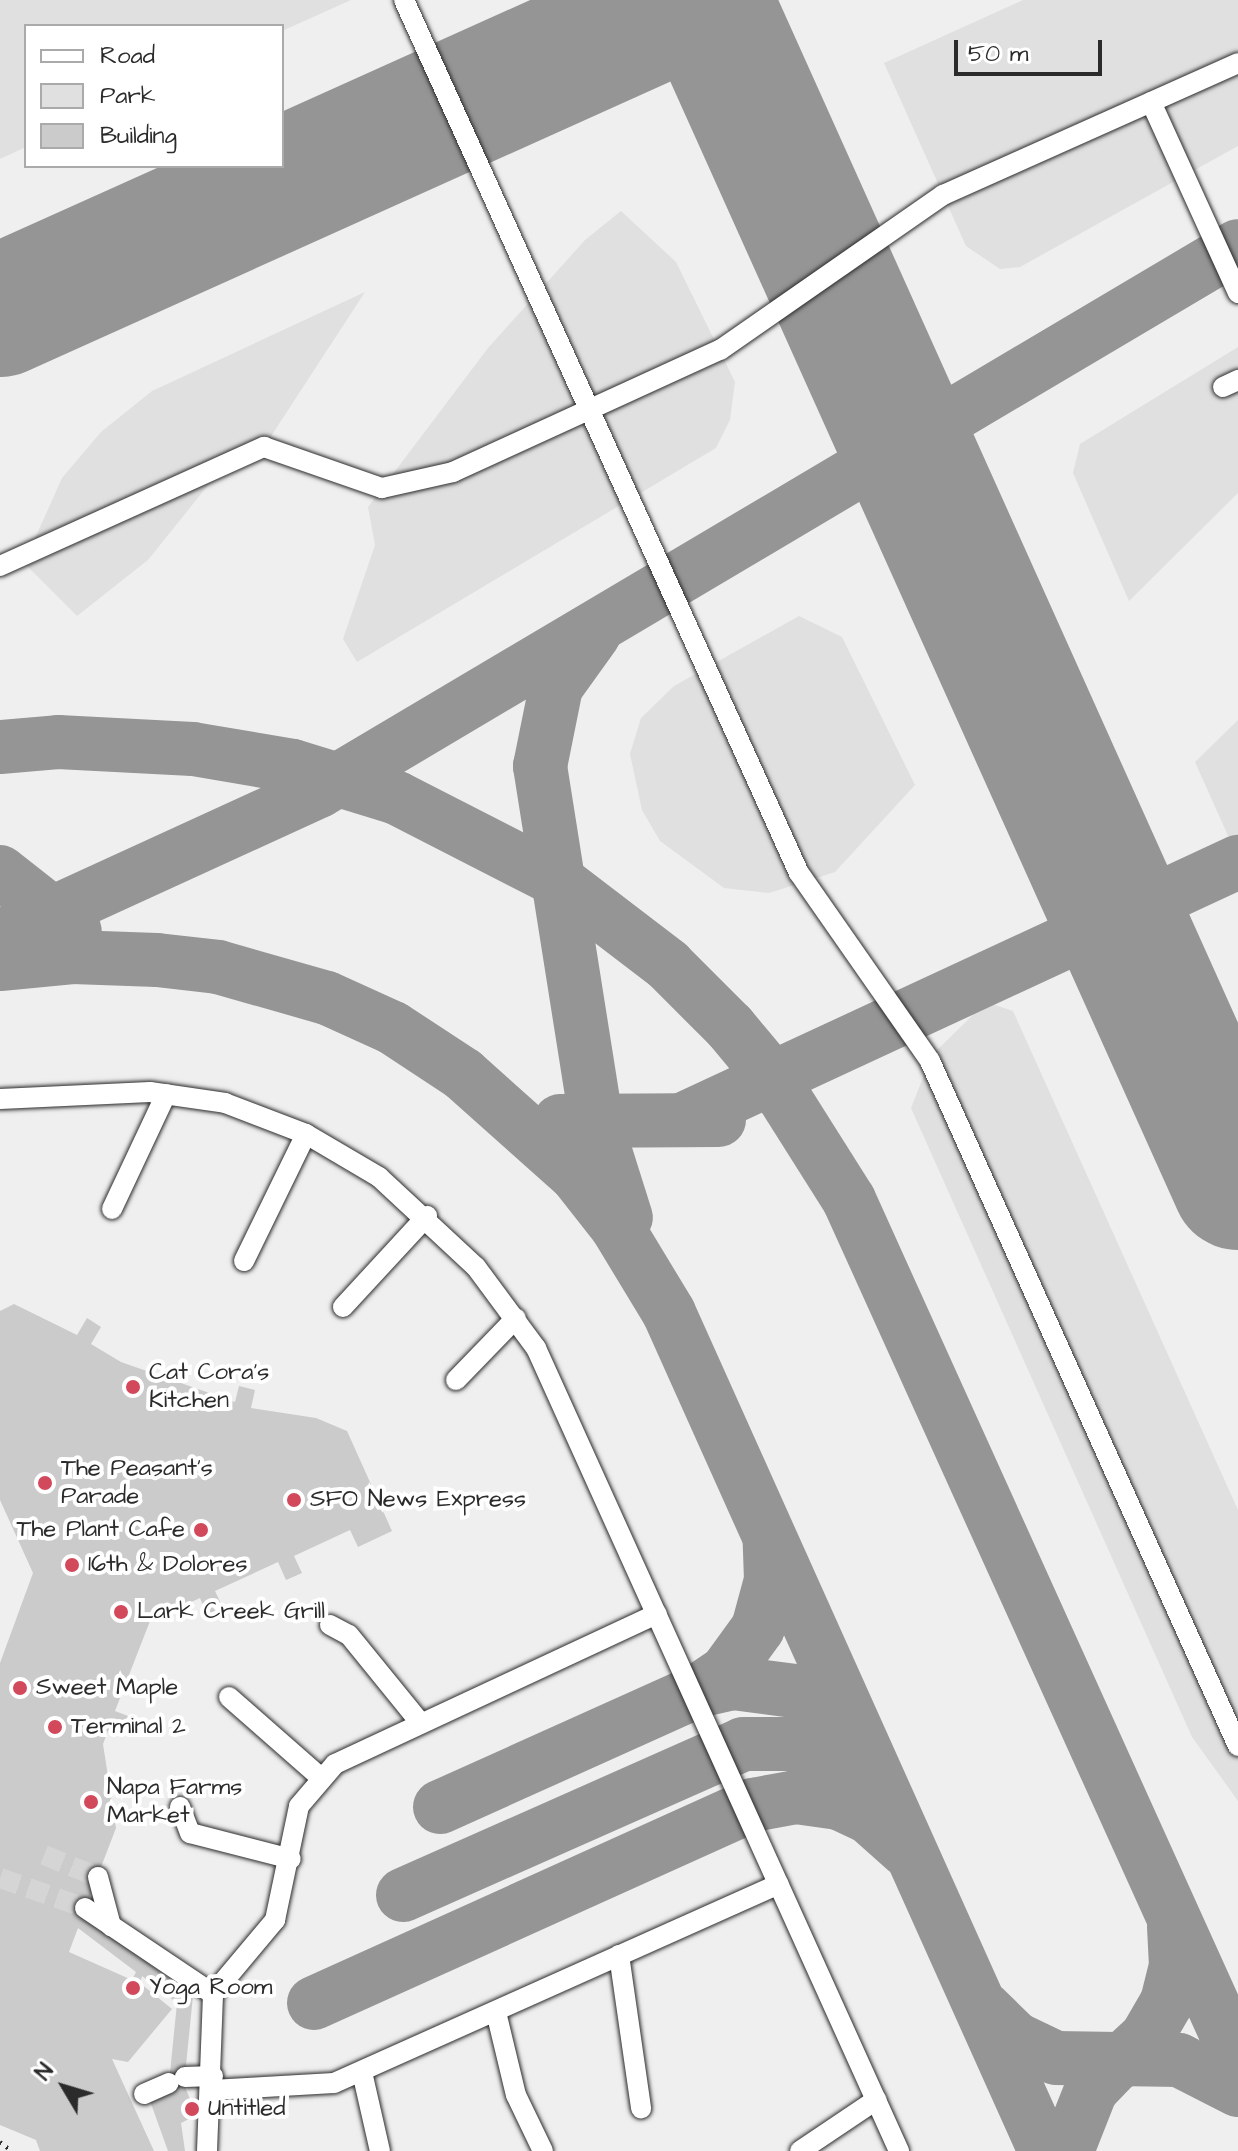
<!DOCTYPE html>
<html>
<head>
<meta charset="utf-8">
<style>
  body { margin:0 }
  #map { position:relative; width:1238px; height:2151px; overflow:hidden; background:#fff; font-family:"Architects Daughter",sans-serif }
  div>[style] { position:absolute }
  .built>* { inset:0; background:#efefef }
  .green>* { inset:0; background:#e0e0e0 }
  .taxiway>* { height:54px; margin:-27px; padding:0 27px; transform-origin:27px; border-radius:27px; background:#959595 }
  .runway>* { height:132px; margin:-66px; padding:0 66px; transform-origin:66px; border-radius:66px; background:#959595 }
  .building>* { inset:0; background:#cbcbcb }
  .minor-tunnel>* { height:20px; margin-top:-10px; transform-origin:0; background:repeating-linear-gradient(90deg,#d5d5d5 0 20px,transparent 0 30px) }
  .path>* { height:4px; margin-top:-2px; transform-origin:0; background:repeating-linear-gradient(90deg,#2b2b2b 0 2px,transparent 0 8px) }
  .roads { filter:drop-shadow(0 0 2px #2b2b2b) drop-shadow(0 0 2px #2b2b2b) }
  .minor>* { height:20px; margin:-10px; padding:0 10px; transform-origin:10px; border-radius:10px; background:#fff }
  .dots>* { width:22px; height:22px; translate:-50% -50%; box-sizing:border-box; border:4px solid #fff; border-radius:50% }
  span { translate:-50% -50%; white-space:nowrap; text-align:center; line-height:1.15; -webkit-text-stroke:8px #fff; paint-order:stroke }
  .poi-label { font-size:24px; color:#2b2b2b }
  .left { translate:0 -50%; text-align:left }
  .right { translate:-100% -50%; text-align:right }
  .legend { position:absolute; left:24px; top:24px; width:260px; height:144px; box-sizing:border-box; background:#fff; border:2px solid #aaa; margin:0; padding:10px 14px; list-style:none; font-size:24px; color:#2b2b2b }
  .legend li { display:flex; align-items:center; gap:16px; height:40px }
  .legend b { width:40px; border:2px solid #aaa }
  .north { position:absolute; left:24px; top:2047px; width:80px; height:80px; -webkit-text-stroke:6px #fff; paint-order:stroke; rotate:308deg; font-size:22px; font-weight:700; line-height:32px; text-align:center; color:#2b2b2b }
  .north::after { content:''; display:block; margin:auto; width:28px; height:36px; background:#2b2b2b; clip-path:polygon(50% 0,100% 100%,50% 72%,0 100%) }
  .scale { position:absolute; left:954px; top:40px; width:148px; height:36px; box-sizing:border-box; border:4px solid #2b2b2b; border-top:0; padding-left:10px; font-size:24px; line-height:28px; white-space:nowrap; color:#2b2b2b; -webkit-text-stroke:6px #fff; paint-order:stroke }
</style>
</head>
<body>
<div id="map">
  <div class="built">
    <i style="clip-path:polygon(evenodd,0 0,1238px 0,1238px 2151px,0 2151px,0 0,26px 26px,282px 26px,282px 166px,26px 166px,26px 26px)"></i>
  </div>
  <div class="green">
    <i style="clip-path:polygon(0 0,351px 0,282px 31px,282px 26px,26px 26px,26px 147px,0 159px)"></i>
    <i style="clip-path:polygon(1023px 0,1238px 0,1238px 146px,1020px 267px,1000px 269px,966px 246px,884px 63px)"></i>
    <i style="clip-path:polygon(621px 211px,676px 262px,735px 382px,730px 420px,716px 448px,357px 662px,343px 639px,375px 545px,368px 507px,488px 348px,585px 240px)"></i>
    <i style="clip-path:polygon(365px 292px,264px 447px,225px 464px,148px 560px,77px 616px,24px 563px,62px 478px,101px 432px,152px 391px)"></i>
    <i style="clip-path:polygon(1238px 347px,1238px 493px,1129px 601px,1073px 473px,1080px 444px)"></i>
    <i style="clip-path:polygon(799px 616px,842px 637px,915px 785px,835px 872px,769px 893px,724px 888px,660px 841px,642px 810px,630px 754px,641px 718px,674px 686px)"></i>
    <i style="clip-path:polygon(1238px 720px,1238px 858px,1195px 762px)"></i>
    <i style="clip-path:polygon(986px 1002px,1013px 1011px,1238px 1510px,1238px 1801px,1192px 1737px,911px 1108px,932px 1055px)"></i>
  </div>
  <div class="taxiway">
    <i style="left:0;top:328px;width:80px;rotate:-35.9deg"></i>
    <i style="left:594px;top:634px;width:65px;rotate:125.6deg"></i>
    <i style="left:556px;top:687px;width:81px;rotate:101.4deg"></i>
    <i style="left:540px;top:766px;width:364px;rotate:81deg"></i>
    <i style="left:597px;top:1126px;width:96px;rotate:72.5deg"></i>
    <i style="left:0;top:747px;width:58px;rotate:-4.9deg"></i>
    <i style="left:58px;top:742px;width:135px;rotate:3deg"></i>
    <i style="left:193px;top:749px;width:101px;rotate:9.6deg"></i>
    <i style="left:293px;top:766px;width:109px;rotate:17.1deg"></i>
    <i style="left:397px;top:798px;width:180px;rotate:27.1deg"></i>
    <i style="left:557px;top:880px;width:140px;rotate:37.4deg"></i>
    <i style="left:668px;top:965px;width:88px;rotate:45deg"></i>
    <i style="left:730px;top:1027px;width:62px;rotate:50.2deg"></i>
    <i style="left:770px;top:1075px;width:148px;rotate:57.7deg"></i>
    <i style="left:849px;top:1200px;width:944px;rotate:65.66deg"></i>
    <i style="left:0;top:872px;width:95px;rotate:38.2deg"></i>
    <i style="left:0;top:937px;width:351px;rotate:-24.6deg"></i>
    <i style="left:319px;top:791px;width:1068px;rotate:-30.67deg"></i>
    <i style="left:0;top:964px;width:73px;rotate:-5.5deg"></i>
    <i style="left:73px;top:957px;width:84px;rotate:2deg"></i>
    <i style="left:157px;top:960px;width:61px;rotate:6.5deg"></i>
    <i style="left:218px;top:967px;width:113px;rotate:15.9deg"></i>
    <i style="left:327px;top:998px;width:72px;rotate:24.4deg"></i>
    <i style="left:393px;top:1028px;width:84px;rotate:33.3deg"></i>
    <i style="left:463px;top:1074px;width:153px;rotate:41.8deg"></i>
    <i style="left:577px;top:1176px;width:65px;rotate:51.9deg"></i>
    <i style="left:617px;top:1227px;width:100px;rotate:58.8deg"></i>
    <i style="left:669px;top:1313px;width:918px;rotate:65.83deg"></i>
    <i style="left:684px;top:1119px;width:611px;rotate:-24.89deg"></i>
    <i style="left:560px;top:1121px;width:159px;rotate:-0.4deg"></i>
    <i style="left:698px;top:1691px;width:34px;rotate:-34deg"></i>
    <i style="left:726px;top:1672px;width:54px;rotate:-54deg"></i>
    <i style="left:758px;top:1628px;width:50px;rotate:-74.8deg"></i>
    <i style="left:771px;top:1580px;width:37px;rotate:-92deg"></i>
    <i style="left:440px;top:1807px;width:283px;rotate:-24.2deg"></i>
    <i style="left:698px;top:1691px;width:36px;rotate:-13deg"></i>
    <i style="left:733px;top:1683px;width:63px;rotate:7.4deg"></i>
    <i style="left:795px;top:1691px;width:36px;rotate:30deg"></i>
    <i style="left:826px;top:1709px;width:41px;rotate:43deg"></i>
    <i style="left:403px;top:1895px;width:372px;rotate:-23.9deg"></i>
    <i style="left:743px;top:1744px;width:53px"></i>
    <i style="left:796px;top:1744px;width:39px;rotate:17deg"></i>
    <i style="left:833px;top:1755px;width:62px;rotate:39.8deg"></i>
    <i style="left:314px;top:2003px;width:482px;rotate:-24.3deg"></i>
    <i style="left:753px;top:1805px;width:44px;rotate:-10.5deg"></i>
    <i style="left:796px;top:1797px;width:43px;rotate:7.9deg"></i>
    <i style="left:839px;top:1803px;width:33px;rotate:25deg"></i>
    <i style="left:869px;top:1817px;width:50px;rotate:41.7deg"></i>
    <i style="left:984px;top:2008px;width:45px;rotate:44.1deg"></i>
    <i style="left:1016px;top:2039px;width:44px;rotate:25.4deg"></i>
    <i style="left:1056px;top:2058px;width:123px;rotate:0.9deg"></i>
    <i style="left:1179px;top:2060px;width:66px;rotate:27deg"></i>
    <i style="left:1122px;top:2060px;width:33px;rotate:-43deg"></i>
    <i style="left:1146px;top:2038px;width:42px;rotate:-59.7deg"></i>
    <i style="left:1167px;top:2002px;width:37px;rotate:-76deg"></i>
    <i style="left:1176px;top:1966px;width:40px;rotate:-92.9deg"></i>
    <i style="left:1067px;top:2151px;width:66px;rotate:-68.5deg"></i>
    <i style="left:1091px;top:2090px;width:35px;rotate:-46deg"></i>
    <i style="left:1115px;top:2065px;width:27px;rotate:-28deg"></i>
  </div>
  <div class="runway">
    <i style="left:706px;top:0;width:1298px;rotate:65.8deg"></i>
    <i style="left:0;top:311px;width:758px;rotate:-24.23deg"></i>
  </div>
  <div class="building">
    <i style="clip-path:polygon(evenodd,14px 1304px,77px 1335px,87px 1318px,101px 1327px,91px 1344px,121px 1362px,235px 1402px,239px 1386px,255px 1390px,251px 1408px,316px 1418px,347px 1431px,392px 1531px,358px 1547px,350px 1530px,294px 1556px,302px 1573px,286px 1580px,278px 1562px,215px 1591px,223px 1608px,207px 1615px,200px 1598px,150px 1621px,115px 1711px,128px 1716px,122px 1731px,110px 1726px,103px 1744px,116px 1828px,83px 1914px,193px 1996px,184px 2085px,197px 2115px,181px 2123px,185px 2151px,168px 2151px,150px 2101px,168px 2093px,177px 2003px,142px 1976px,140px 1983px,172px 2009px,128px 2062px,112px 2059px,154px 2151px,40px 2151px,36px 2140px,0 2125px,0 1663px,33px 1573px,0 1500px,0 1311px,14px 1304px,78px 1928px,136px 1972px,132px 1980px,69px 1952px,78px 1928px)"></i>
  </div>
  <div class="minor-tunnel">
    <i style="left:44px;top:1855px;width:58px;rotate:22.2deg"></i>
    <i style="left:0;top:1878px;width:90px;rotate:19.4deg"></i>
  </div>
  <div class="path">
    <i style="left:0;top:2142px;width:14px;rotate:39deg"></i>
  </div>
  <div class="roads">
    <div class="minor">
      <i style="left:404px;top:0;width:958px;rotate:65.66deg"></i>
      <i style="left:799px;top:873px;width:229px;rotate:55.1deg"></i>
      <i style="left:930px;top:1061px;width:751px;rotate:65.79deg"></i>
      <i style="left:1151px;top:102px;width:210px;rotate:65.5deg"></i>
      <i style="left:1223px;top:387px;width:17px;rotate:-25deg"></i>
      <i style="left:0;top:566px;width:290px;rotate:-24.3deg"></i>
      <i style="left:264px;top:447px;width:125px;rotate:19.2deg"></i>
      <i style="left:382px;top:488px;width:73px;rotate:-12.7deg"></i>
      <i style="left:453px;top:472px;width:294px;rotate:-24.6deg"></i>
      <i style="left:720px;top:350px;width:272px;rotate:-34.8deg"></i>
      <i style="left:943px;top:195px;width:323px;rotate:-24.1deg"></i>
      <i style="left:0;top:1099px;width:150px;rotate:-2.7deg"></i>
      <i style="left:150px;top:1092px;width:76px;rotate:8.3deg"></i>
      <i style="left:225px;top:1103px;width:87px;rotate:20.9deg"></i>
      <i style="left:306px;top:1134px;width:85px;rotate:30.5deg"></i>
      <i style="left:379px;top:1177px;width:132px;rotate:42.9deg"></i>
      <i style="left:476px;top:1267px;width:101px;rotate:53.5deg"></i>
      <i style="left:536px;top:1348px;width:881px;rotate:65.67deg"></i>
      <i style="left:112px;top:1209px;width:127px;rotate:-64.8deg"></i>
      <i style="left:244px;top:1261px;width:141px;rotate:-64deg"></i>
      <i style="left:343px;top:1307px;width:124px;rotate:-47.3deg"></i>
      <i style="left:456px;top:1380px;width:86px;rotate:-45.9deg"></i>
      <i style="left:330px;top:1625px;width:21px;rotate:28deg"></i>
      <i style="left:349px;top:1635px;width:111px;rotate:50.9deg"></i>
      <i style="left:229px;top:1697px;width:121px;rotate:41.3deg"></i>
      <i style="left:180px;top:1807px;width:28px;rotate:69deg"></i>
      <i style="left:190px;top:1833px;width:104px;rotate:14.4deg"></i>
      <i style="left:98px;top:1877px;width:51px;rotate:75.1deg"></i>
      <i style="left:85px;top:1908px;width:154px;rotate:33.9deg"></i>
      <i style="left:619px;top:1955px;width:155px;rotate:81.8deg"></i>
      <i style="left:213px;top:1994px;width:97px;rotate:-50deg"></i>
      <i style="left:275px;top:1920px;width:116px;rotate:-78.1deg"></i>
      <i style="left:299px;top:1806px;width:55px;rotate:-49.4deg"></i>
      <i style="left:335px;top:1764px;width:355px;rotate:-25deg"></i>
      <i style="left:496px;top:2012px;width:85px;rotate:76.5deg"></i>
      <i style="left:516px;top:2095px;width:62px;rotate:64.3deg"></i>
      <i style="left:362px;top:2072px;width:81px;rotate:77.2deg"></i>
      <i style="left:185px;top:2077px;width:28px;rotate:-2deg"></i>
      <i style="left:212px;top:2090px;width:122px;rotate:-3.3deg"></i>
      <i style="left:334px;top:2083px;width:487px;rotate:-24.1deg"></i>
      <i style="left:144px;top:2094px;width:27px;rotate:-24deg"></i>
      <i style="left:207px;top:2151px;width:157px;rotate:-87.8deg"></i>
      <i style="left:800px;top:2151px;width:92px;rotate:-33.9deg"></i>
    </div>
  </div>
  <div class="dots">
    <i style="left:133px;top:1387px;background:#d1495b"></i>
    <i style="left:45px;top:1483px;background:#d1495b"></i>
    <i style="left:294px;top:1500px;background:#d1495b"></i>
    <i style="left:201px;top:1530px;background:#d1495b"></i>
    <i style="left:72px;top:1565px;background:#d1495b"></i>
    <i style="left:121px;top:1612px;background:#d1495b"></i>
    <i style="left:20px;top:1688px;background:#d1495b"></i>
    <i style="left:55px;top:1727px;background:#d1495b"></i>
    <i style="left:91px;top:1802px;background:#d1495b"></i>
    <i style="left:133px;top:1988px;background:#d1495b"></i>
    <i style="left:192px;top:2109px;background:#d1495b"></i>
  </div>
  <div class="poi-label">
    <span class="left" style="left:149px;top:1387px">Cat Cora’s<br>Kitchen</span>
    <span class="left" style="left:61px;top:1483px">The Peasant's<br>Parade</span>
    <span class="left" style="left:310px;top:1500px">SFO News Express</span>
    <span class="right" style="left:185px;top:1530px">The Plant Cafe</span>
    <span class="left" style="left:88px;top:1565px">16th &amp; Dolores</span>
    <span class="left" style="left:137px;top:1612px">Lark Creek Grill</span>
    <span class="left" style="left:36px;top:1688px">Sweet Maple</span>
    <span class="left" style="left:71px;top:1727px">Terminal 2</span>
    <span class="left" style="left:107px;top:1802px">Napa Farms<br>Market</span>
    <span class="left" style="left:149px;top:1988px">Yoga Room</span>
    <span class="left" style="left:208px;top:2109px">Untitled</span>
  </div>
  <ul class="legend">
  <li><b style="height:10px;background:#fff"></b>Road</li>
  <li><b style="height:22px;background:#e0e0e0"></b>Park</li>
  <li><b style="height:22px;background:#cbcbcb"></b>Building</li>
  </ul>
  <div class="north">N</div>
  <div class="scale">50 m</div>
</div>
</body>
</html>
